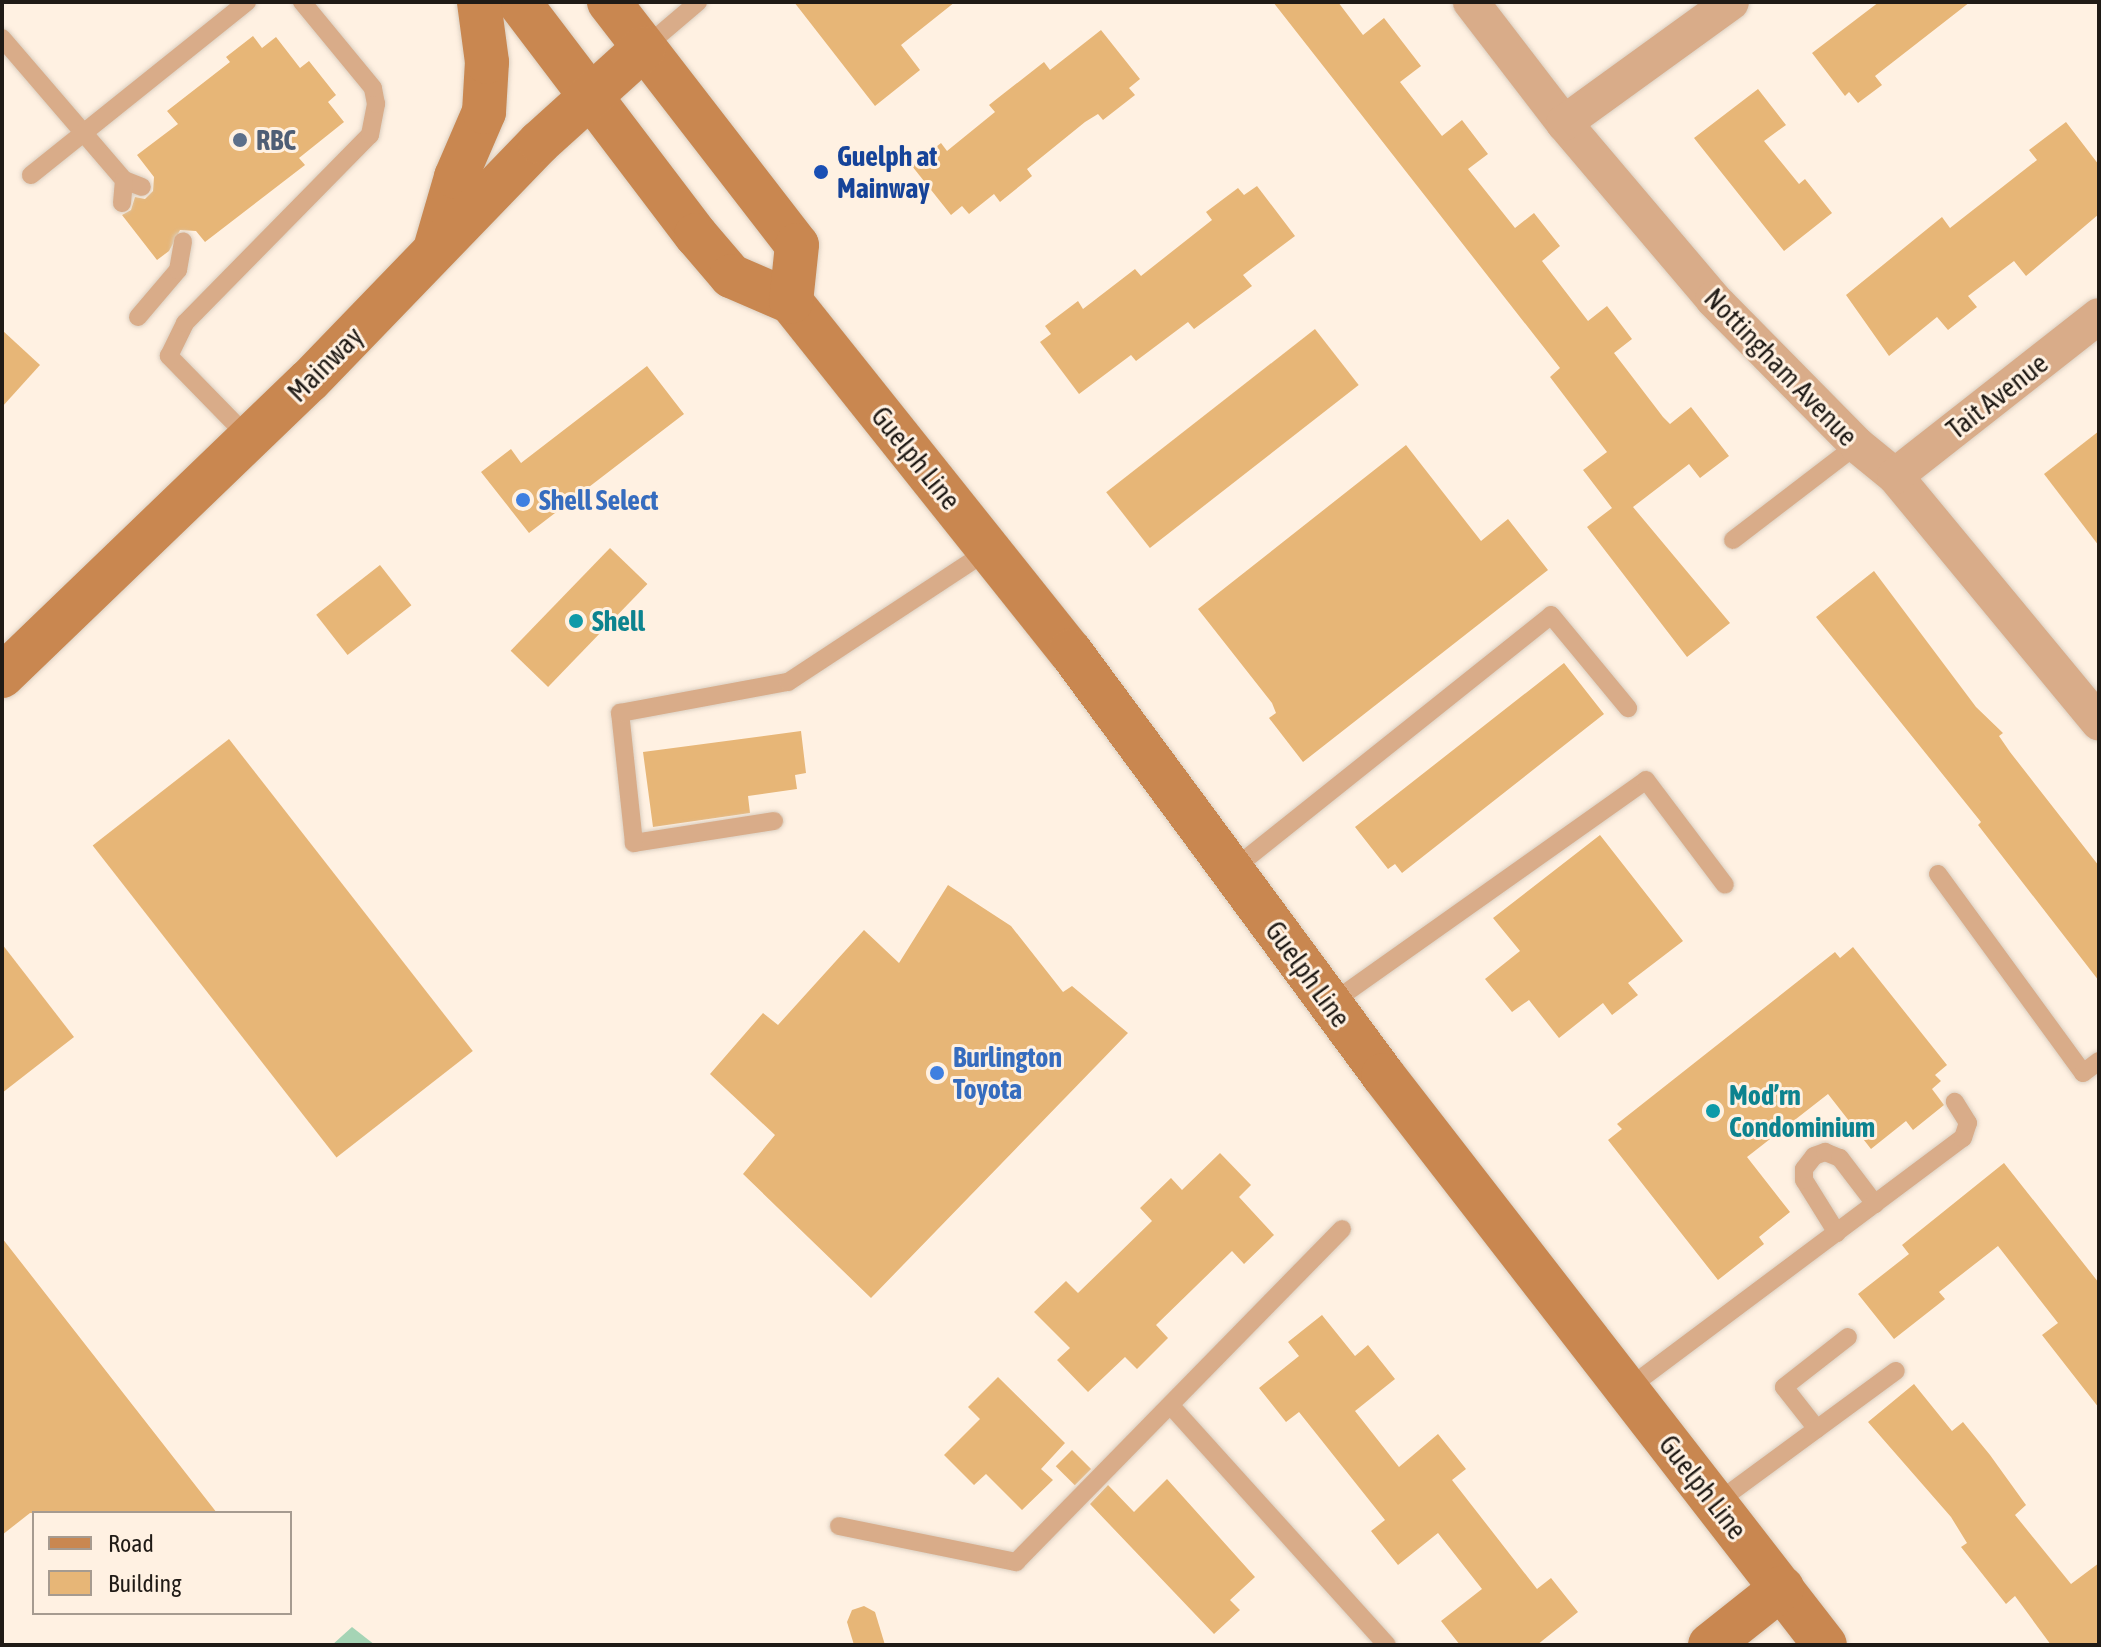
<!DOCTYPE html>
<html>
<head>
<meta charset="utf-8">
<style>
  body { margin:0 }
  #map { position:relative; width:2101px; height:1647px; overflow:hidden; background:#fff1e2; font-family:"Asap Condensed",sans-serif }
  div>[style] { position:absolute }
  .green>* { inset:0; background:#a5d4b5 }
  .building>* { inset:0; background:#e7b677; transform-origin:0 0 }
  .roads { filter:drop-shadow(0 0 2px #dbcfc1) drop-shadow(0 0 2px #dbcfc1) }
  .lane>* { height:18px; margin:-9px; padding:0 9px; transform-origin:9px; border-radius:9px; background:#d9ac89 }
  .street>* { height:36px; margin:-18px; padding:0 18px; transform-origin:18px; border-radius:18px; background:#d9ac89 }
  .secondary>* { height:44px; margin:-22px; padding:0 22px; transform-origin:22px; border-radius:22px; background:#c98750 }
  .dots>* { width:22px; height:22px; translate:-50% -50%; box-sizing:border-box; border:4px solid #fff1e2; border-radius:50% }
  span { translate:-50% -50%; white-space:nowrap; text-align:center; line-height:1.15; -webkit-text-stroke:6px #fff1e2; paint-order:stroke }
  .service-label { font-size:28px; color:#4e5e75; font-weight:700 }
  .left { translate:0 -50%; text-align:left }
  .transit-label { font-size:28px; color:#164399; font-weight:700 }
  .street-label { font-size:28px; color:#201b16 }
  .shop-label { font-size:28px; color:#366cbe; font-weight:700 }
  .culture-label { font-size:28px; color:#0d838f; font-weight:700 }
  .frame { position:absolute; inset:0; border:4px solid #201b16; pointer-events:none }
  .legend { position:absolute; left:32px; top:1511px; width:260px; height:104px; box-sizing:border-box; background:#fff1e2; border:2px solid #a69b90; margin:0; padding:10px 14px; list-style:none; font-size:24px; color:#201b16 }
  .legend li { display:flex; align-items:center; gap:16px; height:40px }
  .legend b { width:40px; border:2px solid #a69b90 }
</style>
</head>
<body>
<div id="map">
  <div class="green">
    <i style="clip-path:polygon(352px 1627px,375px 1645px,332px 1645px)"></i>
  </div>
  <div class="building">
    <i style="clip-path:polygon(794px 2px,955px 2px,901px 45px,920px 70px,875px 106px)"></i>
    <i style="clip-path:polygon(1273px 2px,1338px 2px,1363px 35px,1384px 18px,1421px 66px,1400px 82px,1442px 136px,1462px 120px,1488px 154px,1468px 169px,1515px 228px,1534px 213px,1560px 246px,1542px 261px,1588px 321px,1607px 306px,1632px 339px,1614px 353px,1663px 417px,1670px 424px,1691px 407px,1729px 456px,1700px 478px,1689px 464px,1633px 507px,1730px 623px,1687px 657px,1587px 527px,1612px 508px,1583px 470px,1607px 452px,1550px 377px,1560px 368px)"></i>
    <i style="clip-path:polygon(1879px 2px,1970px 2px,1875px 76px,1882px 85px,1858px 103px,1849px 92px,1845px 96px,1812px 53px)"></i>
    <i style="clip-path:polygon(1101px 30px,1140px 79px,1129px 88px,1135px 95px,1103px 120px,1098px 114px,1085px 122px,1027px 169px,1032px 176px,1000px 202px,994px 194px,969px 214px,962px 206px,951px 215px,912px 166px,941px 143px,947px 151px,995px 112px,989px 105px,1044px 62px,1050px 70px)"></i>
    <i style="clip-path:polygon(253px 36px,262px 48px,276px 37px,300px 68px,309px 61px,336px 95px,328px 102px,344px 122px,299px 158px,305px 165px,205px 242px,196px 231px,180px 230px,169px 251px,157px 260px,122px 215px,131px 210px,135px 197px,145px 199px,153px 191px,154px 177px,137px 155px,178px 124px,167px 111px,230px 62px,226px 57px)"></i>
    <i style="clip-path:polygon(1758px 89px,1786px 125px,1764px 141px,1799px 184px,1805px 179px,1832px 213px,1784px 251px,1694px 138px)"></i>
    <i style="clip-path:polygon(2066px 122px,2099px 165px,2099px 214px,2026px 276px,2014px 261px,1968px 296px,1977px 307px,1948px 330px,1937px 317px,1889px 356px,1846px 295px,1942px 217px,1950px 228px,2037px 160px,2029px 150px)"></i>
    <i style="clip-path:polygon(1257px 186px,1295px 236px,1243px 275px,1252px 286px,1194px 329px,1188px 322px,1136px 361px,1131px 355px,1079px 394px,1040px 342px,1051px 334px,1045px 326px,1078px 301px,1083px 309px,1135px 269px,1141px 276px,1212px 220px,1206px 212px,1238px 188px,1244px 195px)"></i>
    <i style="left:1315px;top:329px;width:71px;height:265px;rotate:52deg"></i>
    <i style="clip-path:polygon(2px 330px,40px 365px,2px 407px)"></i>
    <i style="clip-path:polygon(647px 366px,684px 414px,529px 533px,481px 472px,511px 449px,521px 463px)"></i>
    <i style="clip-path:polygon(2099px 431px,2099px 546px,2044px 474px)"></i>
    <i style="clip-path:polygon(1406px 445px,1481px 541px,1508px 519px,1548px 570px,1303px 762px,1269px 718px,1276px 713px,1272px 703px,1198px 609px)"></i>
    <i style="left:610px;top:548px;width:52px;height:143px;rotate:44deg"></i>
    <i style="left:380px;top:565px;width:51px;height:81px;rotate:52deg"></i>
    <i style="clip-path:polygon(1874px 571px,1976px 707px,2003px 733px,1999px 736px,2010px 752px,2099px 866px,2099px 981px,1978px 825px,1981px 822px,1816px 617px)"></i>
    <i style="clip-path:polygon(1564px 663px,1604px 714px,1402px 873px,1395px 864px,1388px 869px,1355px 827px)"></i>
    <i style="clip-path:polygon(801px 731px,806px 773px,795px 775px,797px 789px,748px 796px,750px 813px,653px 827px,643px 752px)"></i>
    <i style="left:229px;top:739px;width:396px;height:173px;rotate:52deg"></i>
    <i style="clip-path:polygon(1600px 835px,1683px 941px,1628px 983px,1638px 995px,1612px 1015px,1603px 1003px,1559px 1038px,1529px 1000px,1512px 1012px,1485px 979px,1520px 951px,1493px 918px)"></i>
    <i style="clip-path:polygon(948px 885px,1011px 926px,1063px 992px,1072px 986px,1128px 1033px,871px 1298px,743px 1174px,775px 1135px,710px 1074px,763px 1013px,778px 1025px,864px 930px,899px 963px)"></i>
    <i style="clip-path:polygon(2px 944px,74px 1037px,2px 1093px)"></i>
    <i style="clip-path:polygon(1853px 947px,1947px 1065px,1935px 1075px,1941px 1081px,1932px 1089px,1944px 1105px,1913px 1130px,1906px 1121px,1871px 1149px,1828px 1094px,1747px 1157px,1790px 1212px,1759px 1237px,1764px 1244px,1718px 1280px,1608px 1140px,1622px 1129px,1617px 1124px,1835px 952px,1840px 958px)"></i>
    <i style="clip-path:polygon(1220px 1153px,1251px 1185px,1239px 1197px,1274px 1235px,1244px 1264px,1232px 1251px,1156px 1325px,1168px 1338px,1137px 1369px,1125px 1357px,1088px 1392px,1057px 1360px,1070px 1348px,1034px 1312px,1066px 1281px,1078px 1293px,1152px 1221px,1140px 1208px,1171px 1178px,1182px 1190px)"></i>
    <i style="clip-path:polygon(2004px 1163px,2099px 1283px,2099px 1408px,2042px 1335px,2058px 1323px,1998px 1246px,1939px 1292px,1945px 1299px,1894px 1339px,1858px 1294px,1909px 1254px,1902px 1245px)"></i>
    <i style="clip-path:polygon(2px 1238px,217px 1513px,30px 1513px,2px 1535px)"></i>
    <i style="clip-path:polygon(1322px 1315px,1355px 1356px,1368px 1345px,1395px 1379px,1355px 1411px,1399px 1467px,1438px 1434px,1466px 1469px,1452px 1480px,1537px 1589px,1551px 1578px,1578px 1612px,1537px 1645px,1460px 1645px,1441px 1621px,1482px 1589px,1438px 1533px,1398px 1565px,1371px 1531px,1385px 1520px,1299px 1412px,1286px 1422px,1259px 1388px,1299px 1356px,1288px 1342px)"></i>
    <i style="clip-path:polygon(998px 1377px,1065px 1443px,1041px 1469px,1053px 1480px,1022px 1510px,986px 1474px,974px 1485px,944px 1455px,980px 1419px,968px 1407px)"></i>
    <i style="clip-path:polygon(1914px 1384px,1952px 1431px,1963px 1422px,1990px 1455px,2026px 1505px,2015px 1515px,2071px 1584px,2099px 1563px,2099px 1645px,2051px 1645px,2015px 1596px,2006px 1604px,1961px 1547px,1967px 1543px,1951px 1517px,1868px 1422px)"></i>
    <i style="left:1072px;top:1450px;width:27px;height:23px;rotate:45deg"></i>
    <i style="clip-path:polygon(1167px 1479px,1255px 1577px,1230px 1600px,1240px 1610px,1214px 1634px,1090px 1504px,1108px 1485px,1134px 1512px)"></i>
    <i style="clip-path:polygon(864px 1606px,875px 1612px,885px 1645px,854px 1645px,847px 1622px,852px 1610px)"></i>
  </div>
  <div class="roads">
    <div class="lane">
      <i style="left:2px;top:38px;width:187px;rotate:49.3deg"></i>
      <i style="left:124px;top:180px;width:19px;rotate:21deg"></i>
      <i style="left:644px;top:48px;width:71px;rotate:-40.4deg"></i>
      <i style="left:31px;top:175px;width:277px;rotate:-38.7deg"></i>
      <i style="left:122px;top:203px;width:23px;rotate:-85deg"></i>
      <i style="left:138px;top:317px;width:62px;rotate:-49.6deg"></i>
      <i style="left:178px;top:270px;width:29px;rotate:-80deg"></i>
      <i style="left:249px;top:438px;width:115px;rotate:-134.3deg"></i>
      <i style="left:169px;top:356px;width:37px;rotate:-64deg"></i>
      <i style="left:185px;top:323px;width:264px;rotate:-45.5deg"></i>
      <i style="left:370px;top:135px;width:32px;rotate:-79deg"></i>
      <i style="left:376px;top:104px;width:16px;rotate:-101deg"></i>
      <i style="left:373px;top:88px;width:112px;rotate:-129.5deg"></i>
      <i style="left:1733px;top:540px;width:156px;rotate:-37.5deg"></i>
      <i style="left:774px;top:821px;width:142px;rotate:171.1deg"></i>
      <i style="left:634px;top:843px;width:131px;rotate:-96.1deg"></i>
      <i style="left:620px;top:713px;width:171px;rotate:-10.5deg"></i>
      <i style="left:788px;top:682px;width:240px;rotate:-33.3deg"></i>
      <i style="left:1232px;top:870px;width:408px;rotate:-38.6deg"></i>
      <i style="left:1551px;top:615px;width:121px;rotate:50.4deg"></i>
      <i style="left:1938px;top:874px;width:246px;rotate:53.9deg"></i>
      <i style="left:2083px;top:1073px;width:20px;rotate:-37deg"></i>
      <i style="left:1330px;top:1004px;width:387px;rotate:-35.3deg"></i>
      <i style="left:1646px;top:780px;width:131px;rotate:53deg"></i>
      <i style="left:1837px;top:1233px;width:62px;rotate:-121.9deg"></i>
      <i style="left:1804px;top:1180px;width:11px;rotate:-90deg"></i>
      <i style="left:1804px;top:1169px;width:16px;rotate:-52deg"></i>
      <i style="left:1814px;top:1156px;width:12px;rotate:-20deg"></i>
      <i style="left:1825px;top:1152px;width:16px;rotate:22deg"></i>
      <i style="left:1840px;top:1158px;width:58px;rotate:52.7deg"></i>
      <i style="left:1627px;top:1389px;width:419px;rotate:-36.8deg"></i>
      <i style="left:1963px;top:1138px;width:16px;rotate:-72deg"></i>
      <i style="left:1968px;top:1123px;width:25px;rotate:-122deg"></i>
      <i style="left:1171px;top:1406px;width:322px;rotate:47.9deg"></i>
      <i style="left:1817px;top:1429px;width:53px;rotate:-128.2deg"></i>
      <i style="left:1784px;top:1387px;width:81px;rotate:-38deg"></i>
      <i style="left:1716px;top:1503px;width:223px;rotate:-36.3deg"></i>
      <i style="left:839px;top:1526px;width:181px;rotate:11.5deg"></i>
      <i style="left:1016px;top:1562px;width:466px;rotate:-45.6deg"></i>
    </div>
    <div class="street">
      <i style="left:1471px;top:2px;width:153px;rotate:52.5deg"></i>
      <i style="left:1564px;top:123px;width:231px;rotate:49.7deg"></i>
      <i style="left:1713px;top:299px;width:205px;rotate:45.4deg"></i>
      <i style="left:1857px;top:445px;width:49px;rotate:39.2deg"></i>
      <i style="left:1895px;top:476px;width:320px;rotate:50.4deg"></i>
      <i style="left:1564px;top:123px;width:206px;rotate:-35.9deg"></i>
      <i style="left:1895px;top:476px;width:259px;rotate:-38.1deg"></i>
    </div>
    <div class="secondary">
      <i style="left:519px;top:2px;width:293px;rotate:52.8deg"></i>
      <i style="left:696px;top:235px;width:54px;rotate:49.5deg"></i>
      <i style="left:731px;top:276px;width:65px;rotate:23.4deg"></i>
      <i style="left:791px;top:302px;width:447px;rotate:51.4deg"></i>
      <i style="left:1070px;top:651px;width:527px;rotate:53.56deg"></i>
      <i style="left:1383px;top:1075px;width:721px;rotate:52.21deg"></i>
      <i style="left:609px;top:2px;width:307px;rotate:52.3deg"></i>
      <i style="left:797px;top:245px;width:57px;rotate:96deg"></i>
      <i style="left:436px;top:246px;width:72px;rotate:-73.8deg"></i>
      <i style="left:456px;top:177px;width:71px;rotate:-66.7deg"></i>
      <i style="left:484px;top:112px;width:50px;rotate:-86.6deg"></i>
      <i style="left:487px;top:62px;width:61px;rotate:-97.6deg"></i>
      <i style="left:2px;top:676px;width:426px;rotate:-43.9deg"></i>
      <i style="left:309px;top:381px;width:332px;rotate:-46deg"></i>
      <i style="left:540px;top:142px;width:140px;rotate:-42.1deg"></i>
      <i style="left:1710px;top:1645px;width:92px;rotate:-38.4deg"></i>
    </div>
  </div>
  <div class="dots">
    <i style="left:240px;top:140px;background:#5c6f8a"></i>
    <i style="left:821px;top:172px;background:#1a4fb4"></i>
    <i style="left:523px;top:500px;background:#3f7fe0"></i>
    <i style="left:576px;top:621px;background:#0f9aa8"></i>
    <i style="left:937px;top:1073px;background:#3f7fe0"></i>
    <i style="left:1713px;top:1111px;background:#0f9aa8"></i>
  </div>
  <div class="service-label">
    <span class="left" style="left:256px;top:140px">RBC</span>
  </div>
  <div class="transit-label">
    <span class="left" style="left:837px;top:172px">Guelph at<br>Mainway</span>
  </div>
  <div class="street-label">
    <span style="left:325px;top:364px;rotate:-45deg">Mainway</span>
    <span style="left:1781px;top:367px;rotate:46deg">Nottingham Avenue</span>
    <span style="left:1997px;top:396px;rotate:-38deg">Tait Avenue</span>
    <span style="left:916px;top:458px;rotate:51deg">Guelph Line</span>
    <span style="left:1308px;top:974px;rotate:54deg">Guelph Line</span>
    <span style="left:1703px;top:1487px;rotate:52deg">Guelph Line</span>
  </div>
  <div class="shop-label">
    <span class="left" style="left:539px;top:500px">Shell Select</span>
    <span class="left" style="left:953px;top:1073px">Burlington<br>Toyota</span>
  </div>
  <div class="culture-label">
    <span class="left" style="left:592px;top:621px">Shell</span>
    <span class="left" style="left:1729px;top:1111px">Mod’rn<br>Condominium</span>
  </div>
  <div class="frame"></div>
  <ul class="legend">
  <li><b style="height:10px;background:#c98750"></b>Road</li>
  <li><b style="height:22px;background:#e7b677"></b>Building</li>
  </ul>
</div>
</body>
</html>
